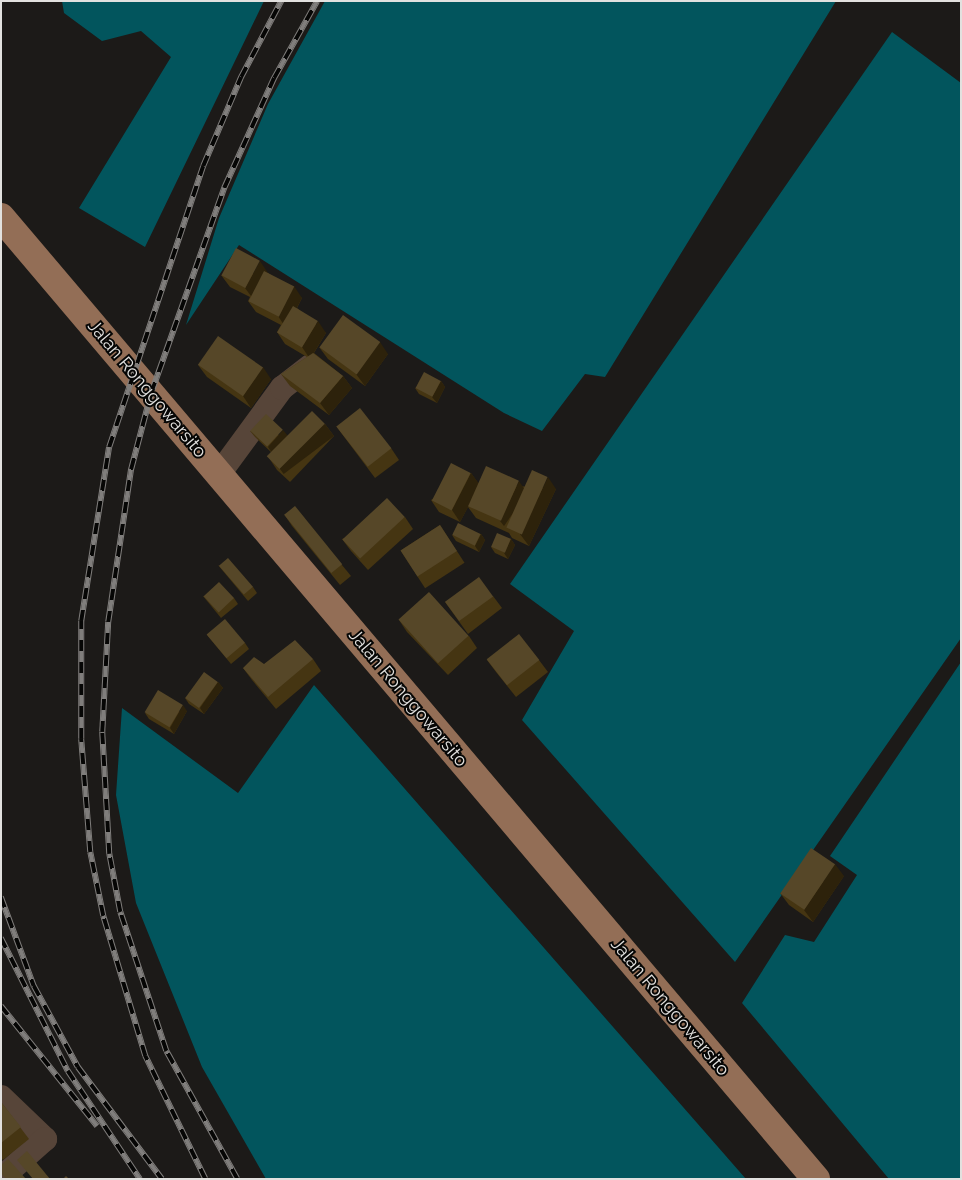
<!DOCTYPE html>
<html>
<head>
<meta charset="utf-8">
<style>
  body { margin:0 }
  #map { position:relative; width:962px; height:1180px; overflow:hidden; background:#1c1a18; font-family:Raleway,sans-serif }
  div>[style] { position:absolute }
  .water>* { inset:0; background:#02555d }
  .minor>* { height:24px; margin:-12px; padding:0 12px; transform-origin:12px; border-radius:12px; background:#574539 }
  .primary>* { height:28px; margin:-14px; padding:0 14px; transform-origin:14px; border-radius:14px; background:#936e56 }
  .rail>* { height:5.5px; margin-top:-2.75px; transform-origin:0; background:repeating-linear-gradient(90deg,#060605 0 11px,#807e7c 0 22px); box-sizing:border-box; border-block:1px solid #807e7c }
  .wall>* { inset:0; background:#453512; transform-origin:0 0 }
  .shaded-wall>* { inset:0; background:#2d220b; transform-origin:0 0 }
  .building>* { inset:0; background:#564728; transform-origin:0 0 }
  span { translate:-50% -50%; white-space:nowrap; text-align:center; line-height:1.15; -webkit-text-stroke:4px #060605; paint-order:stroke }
  .street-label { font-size:18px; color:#e2e1df }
  .frame { position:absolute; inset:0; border:2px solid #e2e1df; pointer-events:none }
</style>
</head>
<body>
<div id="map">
  <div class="water">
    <i style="clip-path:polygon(62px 1px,264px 1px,145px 247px,79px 208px,171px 57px,141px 31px,102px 41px,64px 13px)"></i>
    <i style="clip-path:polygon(325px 1px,836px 1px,605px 377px,585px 374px,542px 431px,504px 413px,239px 245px,186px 325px,219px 218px,268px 104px)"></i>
    <i style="clip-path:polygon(892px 32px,961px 83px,961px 638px,735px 962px,522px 720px,574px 631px,510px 584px)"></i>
    <i style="clip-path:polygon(961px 662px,961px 1179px,889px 1179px,742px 1003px,785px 935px,814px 942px,857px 875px,830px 856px)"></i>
    <i style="clip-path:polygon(314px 685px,746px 1179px,266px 1179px,202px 1067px,136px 903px,116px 795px,122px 708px,238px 793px)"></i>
  </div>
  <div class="minor">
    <i style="left:219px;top:474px;width:107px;rotate:-53.8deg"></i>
    <i style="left:282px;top:388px;width:36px;rotate:-38deg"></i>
    <i style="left:1px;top:1097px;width:61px;rotate:43.7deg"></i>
    <i style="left:45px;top:1139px;width:59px;rotate:138.4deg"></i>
  </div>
  <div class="primary">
    <i style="left:1px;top:217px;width:1261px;rotate:49.73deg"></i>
  </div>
  <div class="rail">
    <i style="left:1px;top:897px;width:95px;rotate:69.7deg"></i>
    <i style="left:34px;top:986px;width:92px;rotate:61.5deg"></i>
    <i style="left:78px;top:1067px;width:140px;rotate:53.1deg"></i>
    <i style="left:1px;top:938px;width:149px;rotate:63.3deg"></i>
    <i style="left:68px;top:1071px;width:130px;rotate:56.3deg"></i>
    <i style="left:1px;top:1006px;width:154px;rotate:51.3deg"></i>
    <i style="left:205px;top:1179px;width:137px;rotate:-116deg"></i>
    <i style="left:145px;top:1056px;width:146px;rotate:-106.7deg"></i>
    <i style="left:103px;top:916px;width:65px;rotate:-101.5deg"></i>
    <i style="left:90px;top:852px;width:113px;rotate:-94.6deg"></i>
    <i style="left:81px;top:739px;width:118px;rotate:-90deg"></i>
    <i style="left:81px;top:621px;width:176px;rotate:-80.9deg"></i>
    <i style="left:109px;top:447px;width:296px;rotate:-71.5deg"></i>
    <i style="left:203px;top:166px;width:97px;rotate:-66.9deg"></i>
    <i style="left:241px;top:77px;width:86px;rotate:-62.2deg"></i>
    <i style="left:237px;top:1179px;width:146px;rotate:-119deg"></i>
    <i style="left:166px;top:1051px;width:146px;rotate:-108.3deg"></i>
    <i style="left:120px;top:912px;width:59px;rotate:-100.7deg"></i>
    <i style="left:109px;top:854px;width:122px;rotate:-93.3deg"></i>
    <i style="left:102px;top:732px;width:110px;rotate:-86.9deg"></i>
    <i style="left:108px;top:622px;width:155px;rotate:-81.5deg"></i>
    <i style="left:131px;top:469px;width:79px;rotate:-75.3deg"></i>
    <i style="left:151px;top:393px;width:218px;rotate:-70.4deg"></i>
    <i style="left:224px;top:188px;width:121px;rotate:-65.6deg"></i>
    <i style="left:274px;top:78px;width:88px;rotate:-60.8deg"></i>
  </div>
  <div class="wall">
    <i style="clip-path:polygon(268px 273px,302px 298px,297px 308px,326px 333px,314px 353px,343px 376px,352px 388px,329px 415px,290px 386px,281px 374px,307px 357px,285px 344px,277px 332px,281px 325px,256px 312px,248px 301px,250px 297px,230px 287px,221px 275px)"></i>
    <i style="clip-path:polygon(319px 347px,388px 354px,365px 386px,328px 359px)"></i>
    <i style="clip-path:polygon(198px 365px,271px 379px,251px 408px,207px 377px)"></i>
    <i style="clip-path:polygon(441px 381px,445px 387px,437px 403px,419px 394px,415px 388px)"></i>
    <i style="clip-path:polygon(325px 424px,334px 436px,290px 482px,277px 470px,269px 458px)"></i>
    <i style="clip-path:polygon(336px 426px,391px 448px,399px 460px,375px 478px)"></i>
    <i style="clip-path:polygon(250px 431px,288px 436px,272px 453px,255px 437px)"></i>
    <i style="clip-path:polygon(471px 473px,478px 483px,556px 489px,529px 546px,512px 538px,509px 533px,476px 518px,468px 507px,460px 522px,439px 512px,431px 500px)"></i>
    <i style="clip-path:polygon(284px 514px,342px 565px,351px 576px,340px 585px,292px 526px)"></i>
    <i style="clip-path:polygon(405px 517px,413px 529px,368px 570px,351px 551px,342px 539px)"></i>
    <i style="left:440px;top:525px;width:45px;height:47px;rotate:57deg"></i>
    <i style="clip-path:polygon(481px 534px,485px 540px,479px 552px,456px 541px,452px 535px)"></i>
    <i style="clip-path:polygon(511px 539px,515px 545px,508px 559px,495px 553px,491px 547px)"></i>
    <i style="clip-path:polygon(218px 565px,253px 587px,257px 593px,248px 601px)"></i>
    <i style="clip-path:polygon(203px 596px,234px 598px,238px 604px,221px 618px)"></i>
    <i style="clip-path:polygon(493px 596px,502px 608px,468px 634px,445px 602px)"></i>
    <i style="clip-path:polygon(399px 620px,469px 636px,477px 648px,448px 675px,407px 632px)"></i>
    <i style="clip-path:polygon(207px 635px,245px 643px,249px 649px,231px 664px)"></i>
    <i style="clip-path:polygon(313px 659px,321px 671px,276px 709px,252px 680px,243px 668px,264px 664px)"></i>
    <i style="clip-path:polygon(487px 660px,539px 660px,548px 672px,516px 697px,496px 672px)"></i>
    <i style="clip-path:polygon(218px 682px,223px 688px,204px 714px,189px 704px,185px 698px)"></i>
    <i style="clip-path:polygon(187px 711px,174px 734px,149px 719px,145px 713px)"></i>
    <i style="clip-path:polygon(844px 876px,813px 922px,789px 905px,780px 893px)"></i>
    <i style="clip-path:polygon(1px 1102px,29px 1139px,3px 1160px,1px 1158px)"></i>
  </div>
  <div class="shaded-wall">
    <i style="clip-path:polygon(260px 261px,268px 273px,254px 300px,245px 288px)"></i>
    <i style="clip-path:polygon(294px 286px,302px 298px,286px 328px,278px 316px)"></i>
    <i style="clip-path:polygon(318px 321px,326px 333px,310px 359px,302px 347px)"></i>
    <i style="clip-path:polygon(380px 342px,388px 354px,365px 386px,356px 374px)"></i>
    <i style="clip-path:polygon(263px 367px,271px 379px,251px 408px,243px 396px)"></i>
    <i style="clip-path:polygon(343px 376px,352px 388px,329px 415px,320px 403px)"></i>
    <i style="clip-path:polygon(441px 381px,445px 387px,437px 403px,432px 397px)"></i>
    <i style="left:325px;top:424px;width:15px;height:63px;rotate:53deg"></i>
    <i style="clip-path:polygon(283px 430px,288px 436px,272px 453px,268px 447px)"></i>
    <i style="clip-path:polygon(471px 473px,480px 485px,460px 522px,452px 510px)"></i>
    <i style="clip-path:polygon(548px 477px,556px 489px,529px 546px,520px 534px)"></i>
    <i style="clip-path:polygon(519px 481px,527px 493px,504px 526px,500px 521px)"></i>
    <i style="clip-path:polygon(481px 534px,485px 540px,479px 552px,475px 546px)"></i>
    <i style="clip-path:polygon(511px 539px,515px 545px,508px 559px,504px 553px)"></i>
    <i style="clip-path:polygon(218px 682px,223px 688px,204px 714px,200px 708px)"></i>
    <i style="clip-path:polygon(183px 705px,187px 711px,174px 734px,170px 728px)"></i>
    <i style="clip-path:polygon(835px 864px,844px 876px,813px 922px,804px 910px)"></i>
  </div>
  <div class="building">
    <i style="left:236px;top:248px;width:27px;height:31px;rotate:28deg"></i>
    <i style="left:264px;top:271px;width:34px;height:34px;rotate:27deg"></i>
    <i style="left:293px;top:306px;width:29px;height:31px;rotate:31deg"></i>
    <i style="left:343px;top:315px;width:46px;height:40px;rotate:36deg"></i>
    <i style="left:218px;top:336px;width:55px;height:35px;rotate:35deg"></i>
    <i style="clip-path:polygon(313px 353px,343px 376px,320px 403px,281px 374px)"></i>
    <i style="left:424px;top:372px;width:19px;height:18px;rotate:28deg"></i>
    <i style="left:360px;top:408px;width:51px;height:30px;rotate:52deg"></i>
    <i style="left:312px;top:411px;width:18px;height:64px;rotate:45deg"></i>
    <i style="left:266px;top:414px;width:23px;height:23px;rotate:43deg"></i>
    <i style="left:451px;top:463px;width:22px;height:42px;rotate:27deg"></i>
    <i style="left:486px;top:466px;width:36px;height:44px;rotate:24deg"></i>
    <i style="left:532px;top:470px;width:17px;height:63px;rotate:24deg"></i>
    <i style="left:387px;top:498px;width:26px;height:61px;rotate:47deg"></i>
    <i style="left:295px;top:506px;width:75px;height:14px;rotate:51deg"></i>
    <i style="left:458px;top:523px;width:25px;height:13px;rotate:26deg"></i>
    <i style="left:440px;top:525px;width:31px;height:47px;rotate:57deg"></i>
    <i style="left:497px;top:533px;width:15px;height:15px;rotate:23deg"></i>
    <i style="left:228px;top:558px;width:38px;height:12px;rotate:49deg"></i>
    <i style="left:479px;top:577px;width:24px;height:42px;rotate:54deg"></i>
    <i style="left:219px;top:582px;width:22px;height:21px;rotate:47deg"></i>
    <i style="left:429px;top:592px;width:59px;height:41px;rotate:48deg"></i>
    <i style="left:225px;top:619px;width:31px;height:24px;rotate:50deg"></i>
    <i style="left:519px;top:634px;width:33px;height:41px;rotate:52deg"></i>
    <i style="clip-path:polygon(295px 640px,313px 659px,268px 697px,243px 668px,254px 657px,264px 664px)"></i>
    <i style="left:204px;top:672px;width:17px;height:32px;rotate:36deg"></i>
    <i style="left:158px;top:690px;width:29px;height:26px;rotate:31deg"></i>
    <i style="left:811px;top:848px;width:29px;height:55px;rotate:34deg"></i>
    <i style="clip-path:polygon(1px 1102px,21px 1127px,1px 1143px)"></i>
    <i style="clip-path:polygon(27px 1151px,50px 1179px,33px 1179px,17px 1160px)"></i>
    <i style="clip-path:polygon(8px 1159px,26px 1179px,6px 1179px,1px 1173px,1px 1165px)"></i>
    <i style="clip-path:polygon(66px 1176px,69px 1179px,63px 1179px)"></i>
  </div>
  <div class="street-label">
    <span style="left:147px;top:389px;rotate:50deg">Jalan Ronggowarsito</span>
    <span style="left:408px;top:698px;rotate:50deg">Jalan Ronggowarsito</span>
    <span style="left:670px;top:1007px;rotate:50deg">Jalan Ronggowarsito</span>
  </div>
  <div class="frame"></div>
</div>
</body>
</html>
